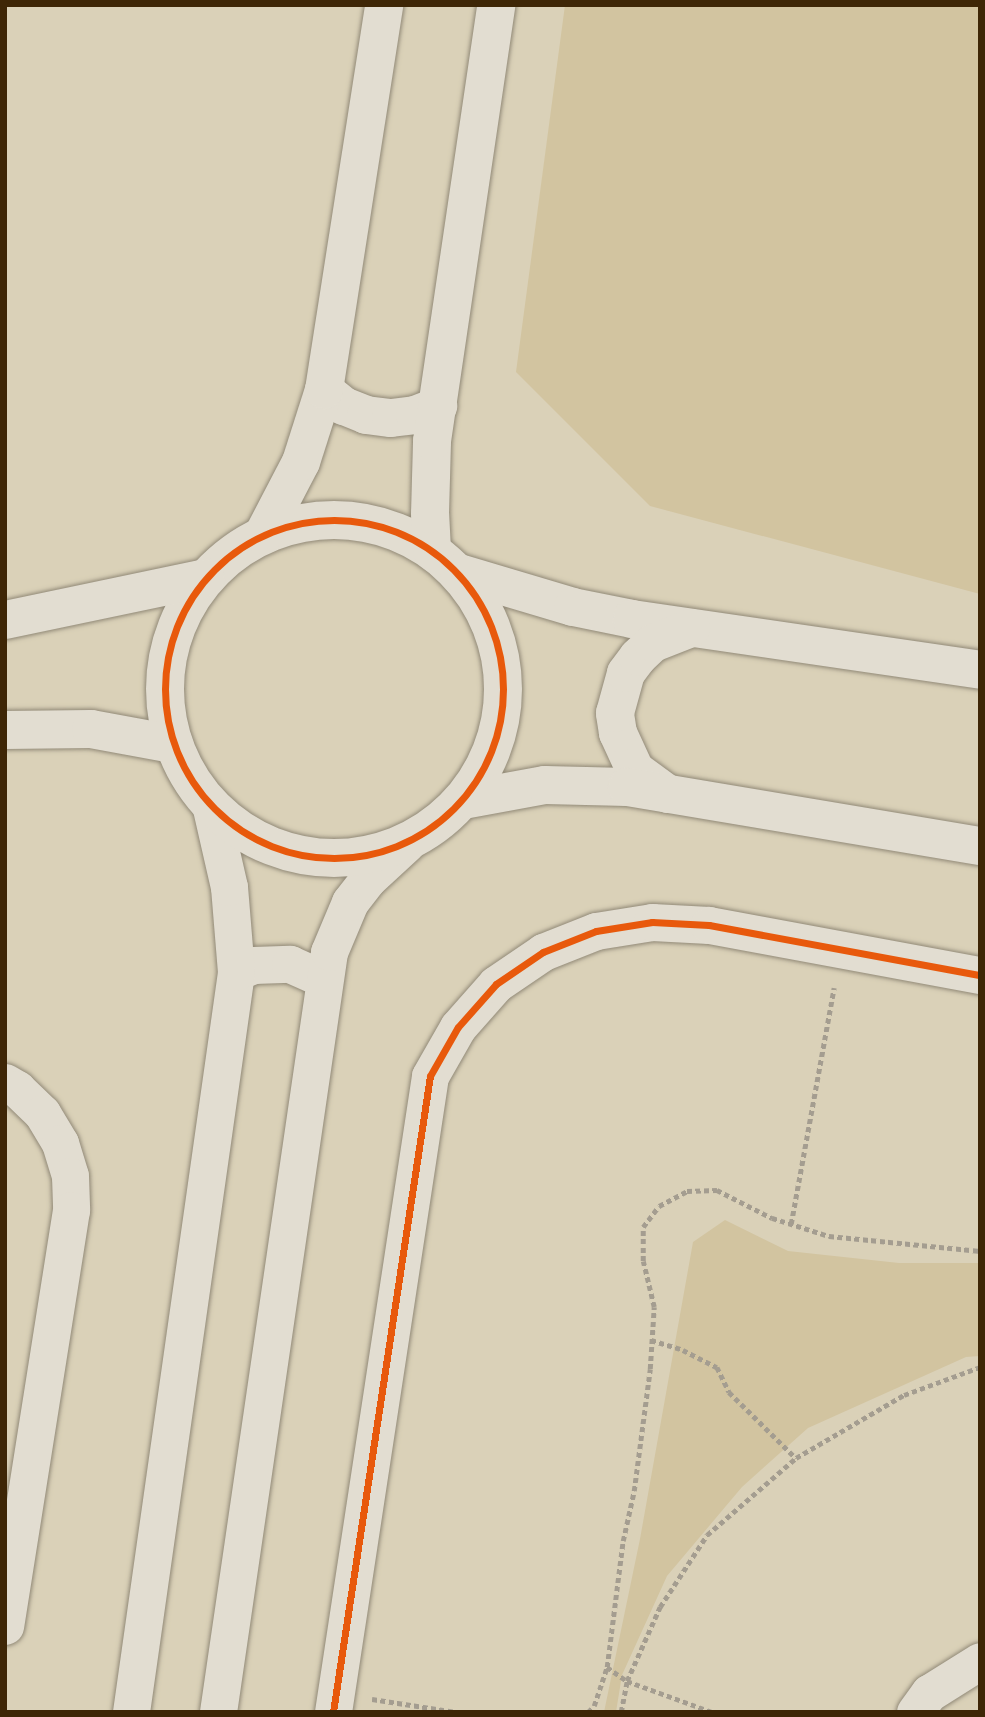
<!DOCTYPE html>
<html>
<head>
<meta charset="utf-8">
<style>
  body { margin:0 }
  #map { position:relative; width:985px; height:1717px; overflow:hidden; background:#dad1b8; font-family:"Libre Caslon Text",serif }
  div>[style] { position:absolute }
  .green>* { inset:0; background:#d2c4a0 }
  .path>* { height:4.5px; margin-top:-2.25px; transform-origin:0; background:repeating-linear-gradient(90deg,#a49d90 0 5px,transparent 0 8.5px) }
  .roads { filter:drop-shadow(0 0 2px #918977) drop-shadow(0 0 2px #918977) }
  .street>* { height:37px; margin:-18.5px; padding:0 18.5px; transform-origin:18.5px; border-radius:18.5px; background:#e2ddd1 }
  .secondary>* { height:38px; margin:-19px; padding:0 19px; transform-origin:19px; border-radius:19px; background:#e2ddd1 }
  .secondary>.ring { margin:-19px; padding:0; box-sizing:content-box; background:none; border:38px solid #e2ddd1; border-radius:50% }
  .cycleway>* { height:7px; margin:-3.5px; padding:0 3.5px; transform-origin:3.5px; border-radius:3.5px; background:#e8590c }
  .cycleway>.ring { margin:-3.5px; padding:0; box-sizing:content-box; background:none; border:7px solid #e8590c; border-radius:50% }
  span { translate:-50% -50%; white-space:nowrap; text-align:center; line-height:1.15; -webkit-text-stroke:5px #f1e5c7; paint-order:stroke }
  .frame { position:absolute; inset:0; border:7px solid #3e2606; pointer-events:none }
</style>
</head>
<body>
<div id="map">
  <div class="green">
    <i style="clip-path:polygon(565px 5px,980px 5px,980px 594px,650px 506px,516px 372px)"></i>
    <i style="clip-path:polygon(725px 1220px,788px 1251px,899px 1263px,980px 1263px,980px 1356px,966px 1357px,808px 1428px,742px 1487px,667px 1576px,622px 1675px,616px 1712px,604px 1712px,640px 1539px,693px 1242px)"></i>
  </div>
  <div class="path">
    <i style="left:791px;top:1224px;width:240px;rotate:-79.7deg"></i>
    <i style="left:651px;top:1340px;width:34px;rotate:17deg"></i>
    <i style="left:683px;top:1350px;width:38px;rotate:27deg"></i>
    <i style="left:717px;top:1367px;width:28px;rotate:64deg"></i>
    <i style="left:729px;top:1392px;width:94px;rotate:44.6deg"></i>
    <i style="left:607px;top:1667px;width:24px;rotate:35deg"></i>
    <i style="left:627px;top:1681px;width:90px;rotate:20deg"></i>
    <i style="left:372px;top:1699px;width:85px;rotate:8.8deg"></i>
    <i style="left:588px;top:1712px;width:8px;rotate:-45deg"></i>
    <i style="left:594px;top:1706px;width:41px;rotate:-71.6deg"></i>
    <i style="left:607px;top:1667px;width:127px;rotate:-82.8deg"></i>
    <i style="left:623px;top:1541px;width:51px;rotate:-77.6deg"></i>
    <i style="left:634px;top:1491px;width:123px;rotate:-82.5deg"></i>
    <i style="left:650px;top:1369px;width:62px;rotate:-86.3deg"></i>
    <i style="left:654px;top:1307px;width:47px;rotate:-103.4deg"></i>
    <i style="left:643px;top:1261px;width:34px;rotate:-90deg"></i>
    <i style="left:643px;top:1227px;width:26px;rotate:-53deg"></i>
    <i style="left:659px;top:1206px;width:32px;rotate:-28deg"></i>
    <i style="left:687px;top:1191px;width:30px;rotate:-2deg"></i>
    <i style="left:717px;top:1190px;width:62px;rotate:27deg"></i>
    <i style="left:772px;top:1218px;width:60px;rotate:17.5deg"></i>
    <i style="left:829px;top:1236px;width:152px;rotate:5.7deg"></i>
    <i style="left:621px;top:1712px;width:32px;rotate:-79deg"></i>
    <i style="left:627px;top:1681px;width:81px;rotate:-66deg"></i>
    <i style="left:660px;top:1607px;width:86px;rotate:-56.9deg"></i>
    <i style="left:707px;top:1535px;width:118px;rotate:-40.9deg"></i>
    <i style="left:796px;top:1458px;width:125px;rotate:-30.3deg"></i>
    <i style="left:904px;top:1395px;width:81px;rotate:-20.2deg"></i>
  </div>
  <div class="roads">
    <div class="street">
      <i style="left:236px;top:972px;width:18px;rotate:-22deg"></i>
      <i style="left:253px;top:965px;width:37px;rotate:-2deg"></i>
      <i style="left:290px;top:964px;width:37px;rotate:24deg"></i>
      <i style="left:5px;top:1082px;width:14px;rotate:30deg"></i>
      <i style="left:17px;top:1089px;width:35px;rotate:44deg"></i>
      <i style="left:42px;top:1113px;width:35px;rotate:59deg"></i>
      <i style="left:60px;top:1143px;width:34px;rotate:73deg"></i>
      <i style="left:70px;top:1176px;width:34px;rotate:88deg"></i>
      <i style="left:71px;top:1210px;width:421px;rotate:99deg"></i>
      <i style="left:131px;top:1712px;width:747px;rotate:-81.92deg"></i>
      <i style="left:236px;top:972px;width:85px;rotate:-94.7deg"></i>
      <i style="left:229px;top:887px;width:85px;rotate:-102.9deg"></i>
      <i style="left:218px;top:1712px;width:768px;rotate:-81.69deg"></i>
      <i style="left:329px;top:952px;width:54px;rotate:-67.2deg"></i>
      <i style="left:350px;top:902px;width:28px;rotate:-52deg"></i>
      <i style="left:367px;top:880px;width:54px;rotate:-42.8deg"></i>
      <i style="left:333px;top:1712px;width:643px;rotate:-81.33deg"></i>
      <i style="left:430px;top:1076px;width:56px;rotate:-60.3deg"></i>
      <i style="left:458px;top:1027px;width:57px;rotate:-48.5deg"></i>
      <i style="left:496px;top:984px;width:57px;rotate:-34.2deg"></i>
      <i style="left:543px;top:952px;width:57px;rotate:-21.6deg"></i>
      <i style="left:596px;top:931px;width:57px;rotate:-9.1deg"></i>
      <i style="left:652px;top:922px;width:57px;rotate:3deg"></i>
      <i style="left:709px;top:925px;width:276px;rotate:10.5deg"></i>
      <i style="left:915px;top:1712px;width:24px;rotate:-54deg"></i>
      <i style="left:929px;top:1693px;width:60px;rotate:-32.1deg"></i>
    </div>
    <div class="secondary">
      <i style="left:324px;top:390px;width:26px;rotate:39deg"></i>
      <i style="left:344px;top:406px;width:24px;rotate:22deg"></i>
      <i style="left:366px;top:415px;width:25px;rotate:7deg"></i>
      <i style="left:391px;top:418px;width:24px;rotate:-7deg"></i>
      <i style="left:415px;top:415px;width:25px;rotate:-21deg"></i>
      <i class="ring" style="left:165px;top:520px;width:300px;height:300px"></i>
      <i style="left:263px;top:535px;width:82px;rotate:-62.5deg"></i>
      <i style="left:301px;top:462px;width:76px;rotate:-72.3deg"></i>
      <i style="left:324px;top:390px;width:390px;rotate:-81.1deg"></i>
      <i style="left:432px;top:550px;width:36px;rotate:-93deg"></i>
      <i style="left:430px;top:514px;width:73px;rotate:-88.4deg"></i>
      <i style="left:432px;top:441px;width:441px;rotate:-81.6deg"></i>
      <i style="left:459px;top:573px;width:119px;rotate:16.6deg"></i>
      <i style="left:573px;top:607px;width:60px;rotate:11.5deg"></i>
      <i style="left:632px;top:619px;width:352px;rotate:8.3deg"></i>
      <i style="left:5px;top:620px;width:205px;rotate:-11.8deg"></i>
      <i style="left:5px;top:730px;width:86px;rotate:-0.7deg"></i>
      <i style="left:91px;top:729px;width:83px;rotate:10.4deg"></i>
      <i style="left:668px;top:794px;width:41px;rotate:-144deg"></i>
      <i style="left:635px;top:770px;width:41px;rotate:-114.7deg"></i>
      <i style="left:618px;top:733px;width:20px;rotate:-99deg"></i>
      <i style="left:615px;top:713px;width:41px;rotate:-74.6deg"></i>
      <i style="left:626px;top:673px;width:20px;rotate:-53deg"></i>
      <i style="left:638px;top:657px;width:21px;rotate:-43deg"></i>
      <i style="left:653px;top:643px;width:41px;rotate:-21.5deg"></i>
      <i style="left:463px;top:800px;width:83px;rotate:-10.4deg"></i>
      <i style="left:545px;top:785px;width:82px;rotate:1.4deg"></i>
      <i style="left:627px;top:787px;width:358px;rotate:9.5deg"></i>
    </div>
  </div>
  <div class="cycleway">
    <i class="ring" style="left:165px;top:520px;width:331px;height:331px"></i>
    <i style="left:333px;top:1712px;width:643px;rotate:-81.33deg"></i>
    <i style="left:430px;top:1076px;width:56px;rotate:-60.3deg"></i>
    <i style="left:458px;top:1027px;width:57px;rotate:-48.5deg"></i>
    <i style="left:496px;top:984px;width:57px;rotate:-34.2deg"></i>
    <i style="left:543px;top:952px;width:57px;rotate:-21.6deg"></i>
    <i style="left:596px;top:931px;width:57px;rotate:-9.1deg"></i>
    <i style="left:652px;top:922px;width:57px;rotate:3deg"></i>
    <i style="left:709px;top:925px;width:276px;rotate:10.5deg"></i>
  </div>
  <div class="frame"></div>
</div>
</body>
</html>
